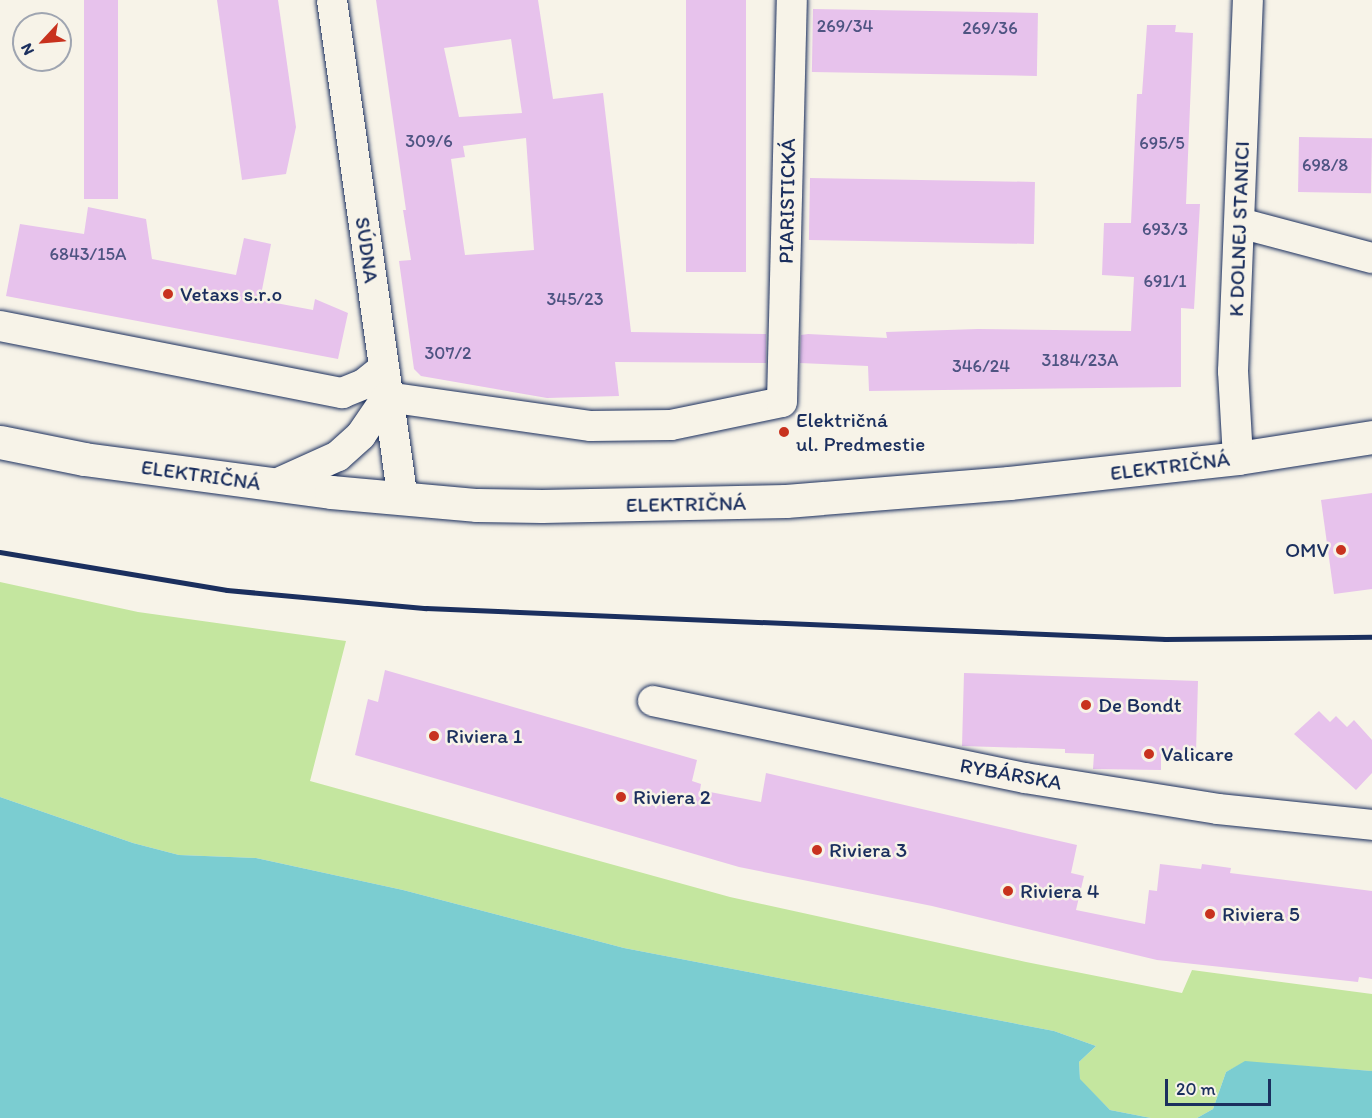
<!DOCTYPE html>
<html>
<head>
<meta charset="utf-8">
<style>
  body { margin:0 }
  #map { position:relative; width:1372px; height:1118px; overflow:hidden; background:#f7f3e8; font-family:Itim,sans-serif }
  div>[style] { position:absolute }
  .green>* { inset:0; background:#c4e69f }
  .water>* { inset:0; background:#7bcdd1 }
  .building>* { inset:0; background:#e7c2ec; transform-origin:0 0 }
  .roads { filter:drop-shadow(0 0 2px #1b2f5e) drop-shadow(0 0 2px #1b2f5e) }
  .street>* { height:30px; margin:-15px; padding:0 15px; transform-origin:15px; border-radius:15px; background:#f7f3e8 }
  .secondary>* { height:33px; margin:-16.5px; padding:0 16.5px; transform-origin:16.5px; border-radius:16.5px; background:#f7f3e8 }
  .rail>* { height:4.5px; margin:-2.25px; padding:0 2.25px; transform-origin:2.25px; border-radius:2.25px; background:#1b2f5e }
  .dots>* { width:16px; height:16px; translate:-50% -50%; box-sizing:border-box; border:3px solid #f7f3e8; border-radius:50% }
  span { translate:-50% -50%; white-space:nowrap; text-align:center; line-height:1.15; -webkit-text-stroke:5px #f7f3e8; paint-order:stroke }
  .number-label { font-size:18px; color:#4e5482 }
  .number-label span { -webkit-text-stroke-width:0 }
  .street-label { font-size:21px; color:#1b2f5e }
  .poi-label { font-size:21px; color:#1b2f5e }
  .left { translate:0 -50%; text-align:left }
  .right { translate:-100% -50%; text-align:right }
  .north { position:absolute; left:12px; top:12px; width:60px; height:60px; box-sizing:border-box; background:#f7f3e8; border:2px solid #9fa5b1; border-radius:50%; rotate:244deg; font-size:16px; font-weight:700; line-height:24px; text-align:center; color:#1b2f5e }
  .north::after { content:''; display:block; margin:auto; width:21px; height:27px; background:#c8321e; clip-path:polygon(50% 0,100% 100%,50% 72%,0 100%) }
  .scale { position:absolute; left:1165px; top:1079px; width:106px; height:27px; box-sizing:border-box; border:3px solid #1b2f5e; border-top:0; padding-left:8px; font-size:18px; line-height:21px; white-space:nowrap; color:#1b2f5e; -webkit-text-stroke:4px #f7f3e8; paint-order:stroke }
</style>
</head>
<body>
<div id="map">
  <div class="green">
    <i style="clip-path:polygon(0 582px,138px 612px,346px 641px,310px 781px,730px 897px,1026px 962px,1182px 993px,1192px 970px,1372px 994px,1372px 1071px,1245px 1062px,1226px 1072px,1213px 1109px,1197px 1118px,1151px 1118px,1110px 1110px,1080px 1080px,1079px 1062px,1096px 1046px,1054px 1031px,624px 948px,403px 890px,256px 858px,179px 855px,133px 843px,0 797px)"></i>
  </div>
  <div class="water">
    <i style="clip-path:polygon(0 797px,133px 843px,179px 855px,256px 858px,403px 890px,624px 948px,1054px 1031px,1096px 1046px,1079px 1062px,1080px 1079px,1110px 1110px,1151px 1118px,0 1118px)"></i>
    <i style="clip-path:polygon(1245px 1061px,1372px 1071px,1372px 1118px,1197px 1118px,1213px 1109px,1226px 1072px)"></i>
  </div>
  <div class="building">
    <i style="left:84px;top:0;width:34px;height:199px"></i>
    <i style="clip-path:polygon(217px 0,278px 0,296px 127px,286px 174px,242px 180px)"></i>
    <i style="clip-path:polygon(evenodd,376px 0,538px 0,553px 99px,603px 93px,631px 332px,766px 334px,766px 363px,615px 362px,619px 396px,547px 398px,421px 376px,414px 369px,399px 261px,411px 260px,403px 210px,406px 210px,376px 0,511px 39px,522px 113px,459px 117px,444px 48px,511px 39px,376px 0,526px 138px,534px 250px,465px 255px,451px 159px,465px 157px,463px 146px,526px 138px)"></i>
    <i style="left:686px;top:0;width:60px;height:272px"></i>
    <i style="left:813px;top:9px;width:225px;height:63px;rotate:1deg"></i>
    <i style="clip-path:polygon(1147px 25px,1176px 25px,1175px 32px,1193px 33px,1186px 204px,1200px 204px,1194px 309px,1181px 308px,1181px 387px,869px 391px,868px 366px,800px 363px,801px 335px,808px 334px,887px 338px,886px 332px,978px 329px,1131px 331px,1134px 277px,1102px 275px,1104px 223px,1131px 223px,1137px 94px,1142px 94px)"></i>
    <i style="left:1299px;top:137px;width:73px;height:55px;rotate:1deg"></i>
    <i style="left:810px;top:178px;width:225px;height:62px;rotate:1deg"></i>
    <i style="clip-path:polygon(88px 207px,146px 219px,152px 259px,236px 275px,244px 238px,271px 244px,260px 300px,313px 310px,315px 299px,348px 313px,338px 359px,6px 296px,20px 224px,84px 234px)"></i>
    <i style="clip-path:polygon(1372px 493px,1372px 589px,1334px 594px,1321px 500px)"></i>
    <i style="clip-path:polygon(385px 670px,697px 760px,692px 781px,701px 784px,700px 790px,761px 802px,766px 773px,1077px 845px,1071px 873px,1084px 876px,1076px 910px,1145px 924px,1149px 890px,1157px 891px,1160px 864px,1201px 869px,1202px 864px,1231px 868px,1230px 873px,1372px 891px,1372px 979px,1359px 977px,1358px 982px,1157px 960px,932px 906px,739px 867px,355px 755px,368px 699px,378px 702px)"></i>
    <i style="clip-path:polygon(964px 673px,1198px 681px,1196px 753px,1161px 752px,1161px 770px,1093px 769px,1094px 754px,1065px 753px,1065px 749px,962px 746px)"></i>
    <i style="clip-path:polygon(1319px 711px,1330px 722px,1336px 716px,1347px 727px,1354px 720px,1372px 740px,1372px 773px,1356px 790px,1294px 734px)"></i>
  </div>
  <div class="roads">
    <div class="street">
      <i style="left:332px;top:0;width:505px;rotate:81.92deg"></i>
      <i style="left:1240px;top:223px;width:137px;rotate:14.9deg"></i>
      <i style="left:0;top:326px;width:349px;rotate:11.1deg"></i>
      <i style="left:342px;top:393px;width:24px;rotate:-22deg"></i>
      <i style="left:364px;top:384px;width:26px;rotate:-39deg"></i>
      <i style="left:387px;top:397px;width:206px;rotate:8.1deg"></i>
      <i style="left:591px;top:426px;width:80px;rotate:-0.7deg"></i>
      <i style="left:671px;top:425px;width:113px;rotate:-11.7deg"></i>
      <i style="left:782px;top:402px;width:402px;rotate:-88.6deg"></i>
      <i style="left:1238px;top:458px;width:87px;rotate:-93.3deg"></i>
      <i style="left:1233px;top:371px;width:371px;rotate:-87.7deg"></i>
      <i style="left:274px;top:485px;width:70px;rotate:-24.4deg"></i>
      <i style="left:338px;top:456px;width:31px;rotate:-42deg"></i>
      <i style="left:361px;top:435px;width:46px;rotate:-55.6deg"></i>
      <i style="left:653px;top:701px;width:380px;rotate:11.7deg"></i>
      <i style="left:1025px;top:778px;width:195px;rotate:9.1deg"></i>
      <i style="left:1218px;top:809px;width:155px;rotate:5.9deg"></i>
    </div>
    <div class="secondary">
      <i style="left:0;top:442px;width:86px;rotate:11.4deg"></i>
      <i style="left:84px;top:459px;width:249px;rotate:7.6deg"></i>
      <i style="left:331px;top:492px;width:147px;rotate:5.1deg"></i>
      <i style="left:477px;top:505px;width:65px;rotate:0.9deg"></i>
      <i style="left:542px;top:506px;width:244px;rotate:-1.2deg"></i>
      <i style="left:786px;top:501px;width:224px;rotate:-4.6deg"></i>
      <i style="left:1009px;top:483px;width:230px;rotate:-6.2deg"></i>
      <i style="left:1238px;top:458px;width:136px;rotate:-8.9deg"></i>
    </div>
  </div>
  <div class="rail">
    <i style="left:0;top:552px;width:230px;rotate:9.5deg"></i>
    <i style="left:227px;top:590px;width:200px;rotate:5.2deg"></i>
    <i style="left:426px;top:608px;width:740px;rotate:2.4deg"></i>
    <i style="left:1165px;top:639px;width:207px;rotate:-0.6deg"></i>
  </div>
  <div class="dots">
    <i style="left:168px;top:294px;background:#c8321e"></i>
    <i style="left:784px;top:432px;background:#c8321e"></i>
    <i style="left:1341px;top:550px;background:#c8321e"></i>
    <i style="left:1086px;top:705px;background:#c8321e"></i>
    <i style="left:434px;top:736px;background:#c8321e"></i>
    <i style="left:1149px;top:754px;background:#c8321e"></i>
    <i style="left:621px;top:797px;background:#c8321e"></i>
    <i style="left:817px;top:850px;background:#c8321e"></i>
    <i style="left:1008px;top:891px;background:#c8321e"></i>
    <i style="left:1210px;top:914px;background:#c8321e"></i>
  </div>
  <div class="number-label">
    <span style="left:845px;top:26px">269/34</span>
    <span style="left:990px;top:28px">269/36</span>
    <span style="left:429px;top:141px">309/6</span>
    <span style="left:1162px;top:143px">695/5</span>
    <span style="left:1325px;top:165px">698/8</span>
    <span style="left:1165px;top:229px">693/3</span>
    <span style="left:88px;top:254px">6843/15A</span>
    <span style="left:1165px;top:281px">691/1</span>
    <span style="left:575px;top:299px">345/23</span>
    <span style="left:448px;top:353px">307/2</span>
    <span style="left:1080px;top:360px">3184/23A</span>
    <span style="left:981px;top:366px">346/24</span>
  </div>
  <div class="street-label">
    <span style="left:787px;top:201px;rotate:-89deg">PIARISTICKÁ</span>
    <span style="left:1239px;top:229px;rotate:-88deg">K DOLNEJ STANICI</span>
    <span style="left:367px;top:250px;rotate:82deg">SÚDNA</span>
    <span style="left:1170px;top:466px;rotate:-7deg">ELEKTRIČNÁ</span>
    <span style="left:201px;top:475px;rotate:8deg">ELEKTRIČNÁ</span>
    <span style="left:686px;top:504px;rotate:-1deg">ELEKTRIČNÁ</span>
    <span style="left:1011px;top:774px;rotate:10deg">RYBÁRSKA</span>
  </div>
  <div class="poi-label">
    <span class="left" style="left:180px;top:294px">Vetaxs s.r.o</span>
    <span class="left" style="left:796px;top:432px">Električná<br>ul. Predmestie</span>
    <span class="right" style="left:1329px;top:550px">OMV</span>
    <span class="left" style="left:1098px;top:705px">De Bondt</span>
    <span class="left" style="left:446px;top:736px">Riviera 1</span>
    <span class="left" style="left:1161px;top:754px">Valicare</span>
    <span class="left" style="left:633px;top:797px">Riviera 2</span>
    <span class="left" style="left:829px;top:850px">Riviera 3</span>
    <span class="left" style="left:1020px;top:891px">Riviera 4</span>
    <span class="left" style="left:1222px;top:914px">Riviera 5</span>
  </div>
  <div class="north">N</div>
  <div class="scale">20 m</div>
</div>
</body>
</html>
